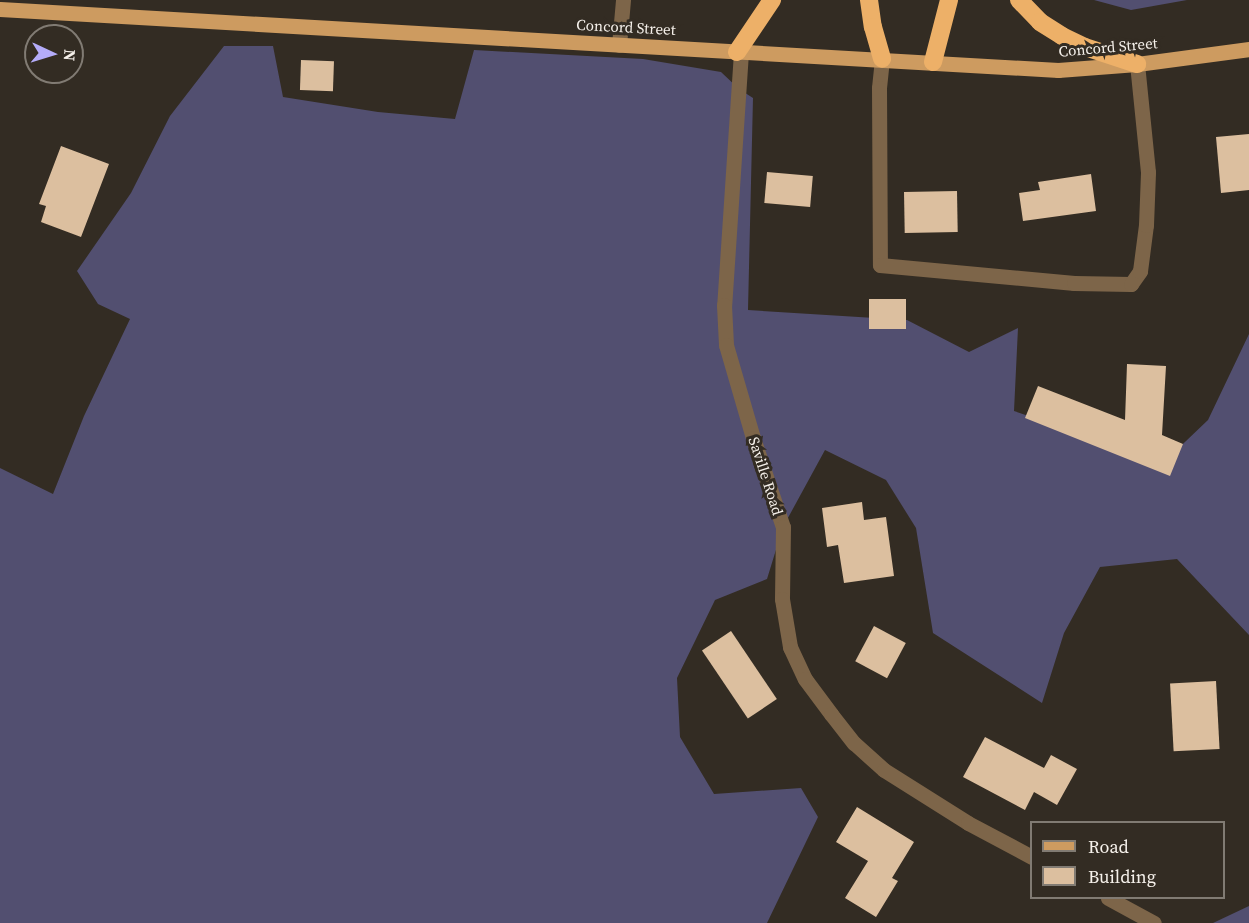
<!DOCTYPE html>
<html>
<head>
<meta charset="utf-8">
<style>
  body { margin:0 }
  #map { position:relative; width:1249px; height:923px; overflow:hidden; background:#332c23; font-family:"Source Serif 4",serif }
  div>[style] { position:absolute }
  .forest>* { inset:0; background:#524f70 }
  .building>* { inset:0; background:#dcbf9f; transform-origin:0 0 }
  .minor>* { height:15px; margin:-7.5px; padding:0 7.5px; transform-origin:7.5px; border-radius:7.5px; background:#7d6549 }
  .major>* { height:15px; margin:-7.5px; padding:0 7.5px; transform-origin:7.5px; border-radius:7.5px; background:#cd9b60 }
  .highway>* { height:18px; margin:-9px; padding:0 9px; transform-origin:9px; border-radius:9px; background:#edb068 }
  span { translate:-50% -50%; white-space:nowrap; text-align:center; line-height:1.15; -webkit-text-stroke:6px #332c23; paint-order:stroke }
  .street-label { font-size:15px; color:#f6f1eb }
  .legend { position:absolute; left:1030px; top:821px; width:195px; height:78px; box-sizing:border-box; background:#332c23; border:2px solid #817b73; margin:0; padding:8px 10px; list-style:none; font-size:18px; color:#f6f1eb }
  .legend li { display:flex; align-items:center; gap:12px; height:30px }
  .legend b { width:30px; border:2px solid #817b73 }
  .north { position:absolute; left:24px; top:24px; width:60px; height:60px; box-sizing:border-box; background:#332c23; border:2px solid #817b73; border-radius:50%; rotate:94deg; font-size:16px; font-weight:700; line-height:24px; text-align:center; color:#f6f1eb }
  .north::after { content:''; display:block; margin:auto; width:21px; height:27px; background:#b4acf9; clip-path:polygon(50% 0,100% 100%,50% 72%,0 100%) }
</style>
</head>
<body>
<div id="map">
  <div class="forest">
    <i style="clip-path:polygon(1094px 0,1187px 0,1131px 10px)"></i>
    <i style="clip-path:polygon(224px 46px,273px 46px,283px 97px,378px 112px,455px 119px,474px 50px,643px 59px,721px 72px,739px 89px,753px 98px,748px 310px,907px 320px,969px 352px,1018px 328px,1014px 411px,1164px 462px,1208px 420px,1249px 334px,1249px 635px,1177px 559px,1100px 567px,1064px 633px,1042px 703px,933px 633px,916px 528px,886px 480px,825px 450px,783px 527px,767px 579px,715px 600px,677px 678px,680px 737px,714px 794px,801px 788px,818px 817px,767px 923px,0 923px,0 468px,53px 494px,84px 416px,130px 319px,98px 304px,77px 271px,131px 193px,170px 116px)"></i>
    <i style="clip-path:polygon(1249px 906px,1249px 923px,1213px 923px)"></i>
  </div>
  <div class="building">
    <i style="left:301px;top:60px;width:33px;height:30px;rotate:2deg"></i>
    <i style="clip-path:polygon(1249px 134px,1249px 190px,1221px 193px,1216px 137px)"></i>
    <i style="clip-path:polygon(61px 146px,109px 164px,81px 237px,41px 222px,46px 206px,39px 204px)"></i>
    <i style="left:767px;top:172px;width:46px;height:31px;rotate:5deg"></i>
    <i style="clip-path:polygon(1091px 174px,1096px 211px,1023px 221px,1019px 193px,1040px 190px,1038px 182px)"></i>
    <i style="left:957px;top:191px;width:41px;height:53px;rotate:89deg"></i>
    <i style="left:869px;top:299px;width:37px;height:30px"></i>
    <i style="clip-path:polygon(1127px 364px,1166px 366px,1162px 435px,1183px 444px,1170px 476px,1025px 418px,1038px 386px,1125px 420px)"></i>
    <i style="clip-path:polygon(862px 502px,864px 520px,886px 517px,894px 576px,844px 583px,838px 545px,827px 547px,822px 508px)"></i>
    <i style="left:874px;top:626px;width:36px;height:40px;rotate:28deg"></i>
    <i style="left:731px;top:631px;width:82px;height:35px;rotate:56deg"></i>
    <i style="left:1216px;top:681px;width:68px;height:46px;rotate:87deg"></i>
    <i style="clip-path:polygon(985px 737px,1044px 768px,1051px 755px,1077px 769px,1057px 805px,1034px 792px,1025px 810px,963px 777px)"></i>
    <i style="clip-path:polygon(857px 807px,914px 842px,892px 878px,898px 881px,876px 917px,845px 898px,868px 861px,836px 842px)"></i>
  </div>
  <div class="minor">
    <i style="left:619px;top:45px;width:45px;rotate:-84.9deg"></i>
    <i style="left:741px;top:52px;width:254px;rotate:93.8deg"></i>
    <i style="left:724px;top:305px;width:40px;rotate:87.1deg"></i>
    <i style="left:726px;top:345px;width:97px;rotate:73.8deg"></i>
    <i style="left:753px;top:438px;width:94px;rotate:71.4deg"></i>
    <i style="left:783px;top:527px;width:72px;rotate:90.8deg"></i>
    <i style="left:782px;top:599px;width:49px;rotate:80.5deg"></i>
    <i style="left:790px;top:647px;width:35px;rotate:65deg"></i>
    <i style="left:805px;top:679px;width:44px;rotate:53.4deg"></i>
    <i style="left:831px;top:714px;width:37px;rotate:52deg"></i>
    <i style="left:854px;top:743px;width:40px;rotate:42deg"></i>
    <i style="left:884px;top:770px;width:99px;rotate:32.2deg"></i>
    <i style="left:968px;top:823px;width:72px;rotate:28deg"></i>
    <i style="left:882px;top:59px;width:29px;rotate:96deg"></i>
    <i style="left:879px;top:88px;width:177px;rotate:89.7deg"></i>
    <i style="left:880px;top:265px;width:195px;rotate:5.3deg"></i>
    <i style="left:1074px;top:283px;width:57px;rotate:1deg"></i>
    <i style="left:1131px;top:284px;width:16px;rotate:-55deg"></i>
    <i style="left:1140px;top:271px;width:46px;rotate:-82.6deg"></i>
    <i style="left:1146px;top:225px;width:53px;rotate:-87.8deg"></i>
    <i style="left:1148px;top:172px;width:109px;rotate:-95.8deg"></i>
    <i style="left:1108px;top:898px;width:52px;rotate:28.5deg"></i>
  </div>
  <div class="major">
    <i style="left:0;top:9px;width:1060px;rotate:3.3deg"></i>
    <i style="left:1058px;top:70px;width:79px;rotate:-4.3deg"></i>
    <i style="left:1137px;top:64px;width:113px;rotate:-7.6deg"></i>
  </div>
  <div class="highway">
    <i style="left:869px;top:0;width:27px;rotate:82deg"></i>
    <i style="left:873px;top:27px;width:33px;rotate:74deg"></i>
    <i style="left:1019px;top:0;width:30px;rotate:46deg"></i>
    <i style="left:1040px;top:22px;width:26px;rotate:32deg"></i>
    <i style="left:1062px;top:36px;width:25px;rotate:26deg"></i>
    <i style="left:1085px;top:47px;width:55px;rotate:18.1deg"></i>
    <i style="left:737px;top:52px;width:63px;rotate:-56.1deg"></i>
    <i style="left:933px;top:62px;width:64px;rotate:-75.5deg"></i>
  </div>
  <div class="street-label">
    <span style="left:626px;top:27px;rotate:3deg">Concord Street</span>
    <span style="left:1108px;top:47px;rotate:-5deg">Concord Street</span>
    <span style="left:766px;top:476px;rotate:72deg">Saville Road</span>
  </div>
  <ul class="legend">
  <li><b style="height:8px;background:#cd9b60"></b>Road</li>
  <li><b style="height:16px;background:#dcbf9f"></b>Building</li>
  </ul>
  <div class="north">N</div>
</div>
</body>
</html>
